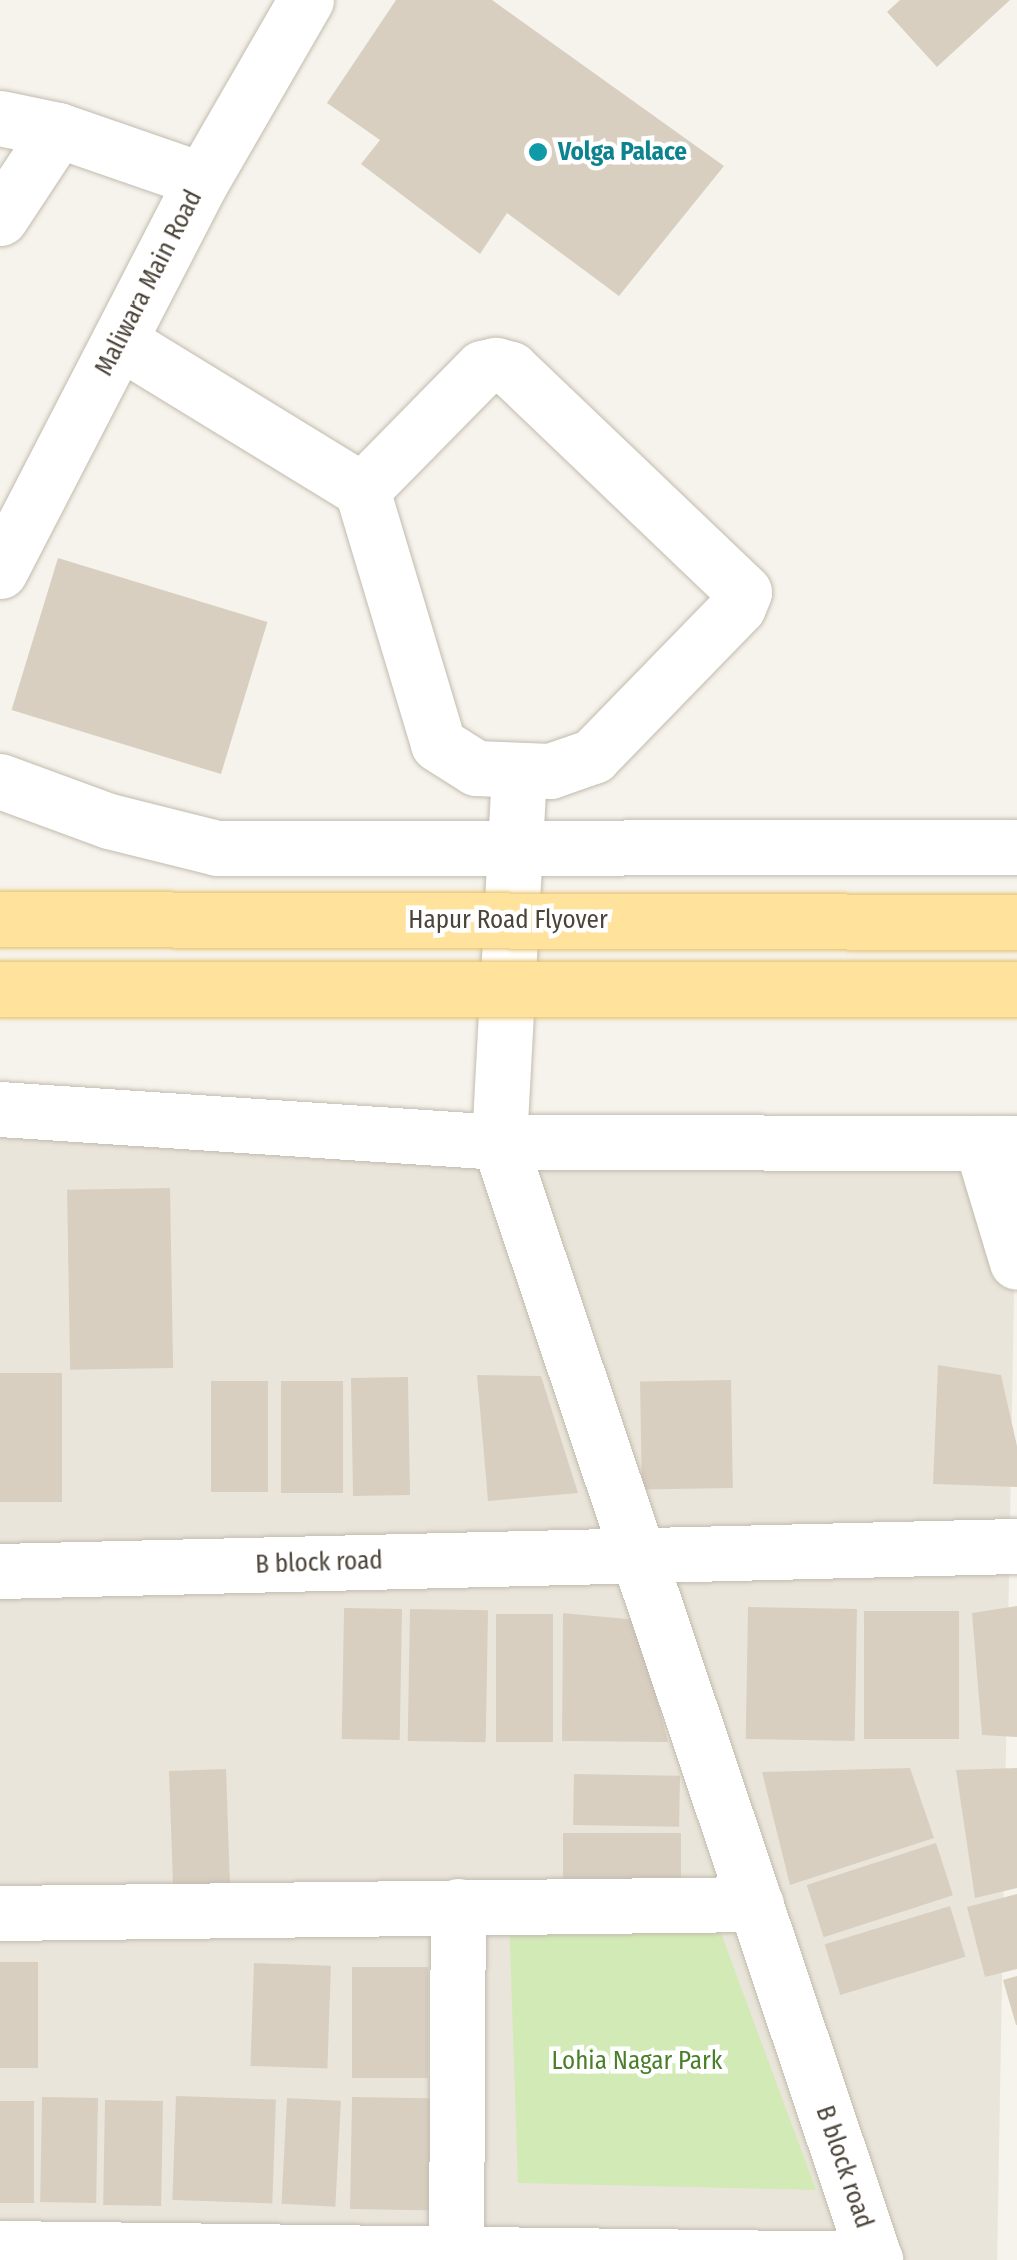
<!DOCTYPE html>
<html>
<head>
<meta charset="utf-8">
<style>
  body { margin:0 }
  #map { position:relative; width:1017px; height:2260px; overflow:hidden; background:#f6f3ec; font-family:"Fira Sans Condensed",sans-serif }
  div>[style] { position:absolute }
  .residential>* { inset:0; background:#eae5da; transform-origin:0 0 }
  .green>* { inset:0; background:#d2eab5 }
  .building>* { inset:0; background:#d8cfc1; transform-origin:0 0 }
  .roads { filter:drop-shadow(0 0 2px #c2bbae) drop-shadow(0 0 2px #c2bbae) }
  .minor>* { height:55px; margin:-27.5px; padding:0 27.5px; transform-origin:27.5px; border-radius:27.5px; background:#fff }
  .bridges { filter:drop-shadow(0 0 2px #e6c16a) drop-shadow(0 0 2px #e6c16a) }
  .major-bridge>* { height:55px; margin:-27.5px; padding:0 27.5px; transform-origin:27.5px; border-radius:27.5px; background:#ffe39c }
  .dots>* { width:28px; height:28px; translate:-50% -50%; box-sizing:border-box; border:5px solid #fff; border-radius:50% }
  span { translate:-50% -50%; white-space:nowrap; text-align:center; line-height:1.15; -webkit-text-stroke:9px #fff; paint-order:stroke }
  .culture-label { font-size:25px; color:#0d838f; font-weight:700 }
  .left { translate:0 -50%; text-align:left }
  .street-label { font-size:25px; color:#4b4439 }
  .park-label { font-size:25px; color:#4a7f2a }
</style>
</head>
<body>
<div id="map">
  <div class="residential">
    <i style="left:0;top:1111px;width:1017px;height:1149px;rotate:1deg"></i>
  </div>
  <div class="green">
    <i style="clip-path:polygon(509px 1915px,718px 1925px,816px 2190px,518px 2183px)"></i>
  </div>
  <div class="building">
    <i style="clip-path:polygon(396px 0,492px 0,724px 166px,619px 296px,507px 213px,480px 254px,361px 164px,380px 140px,327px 103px)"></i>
    <i style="clip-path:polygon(900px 0,1010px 0,937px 67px,887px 12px)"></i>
    <i style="left:58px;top:558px;width:219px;height:159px;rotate:17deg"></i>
    <i style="left:170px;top:1188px;width:180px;height:103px;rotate:89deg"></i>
    <i style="clip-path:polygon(938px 1365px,1001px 1375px,1017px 1446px,1017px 1487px,933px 1484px)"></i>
    <i style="left:0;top:1373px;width:62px;height:129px"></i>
    <i style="clip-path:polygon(477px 1375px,541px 1376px,578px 1493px,488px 1501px)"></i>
    <i style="left:408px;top:1377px;width:118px;height:57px;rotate:89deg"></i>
    <i style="left:731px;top:1380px;width:108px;height:91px;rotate:89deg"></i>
    <i style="left:211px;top:1381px;width:57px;height:111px"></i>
    <i style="left:281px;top:1381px;width:62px;height:112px"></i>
    <i style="clip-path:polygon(1017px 1606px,1017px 1737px,982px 1735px,972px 1613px)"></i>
    <i style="left:748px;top:1607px;width:109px;height:132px;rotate:1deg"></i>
    <i style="left:344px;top:1608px;width:58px;height:131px;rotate:1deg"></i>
    <i style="left:410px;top:1609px;width:78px;height:132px;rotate:1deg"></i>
    <i style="left:959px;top:1611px;width:128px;height:95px;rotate:90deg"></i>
    <i style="clip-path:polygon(563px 1613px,637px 1620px,668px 1742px,562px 1741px)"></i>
    <i style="left:496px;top:1614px;width:57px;height:128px"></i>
    <i style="clip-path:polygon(910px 1768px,934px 1838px,790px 1885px,762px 1772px)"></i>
    <i style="clip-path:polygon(1017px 1768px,1017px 1888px,975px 1898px,956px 1770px)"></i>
    <i style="left:226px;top:1769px;width:127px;height:57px;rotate:88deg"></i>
    <i style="left:574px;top:1774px;width:106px;height:51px;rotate:1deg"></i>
    <i style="left:563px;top:1833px;width:118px;height:58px"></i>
    <i style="left:936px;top:1843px;width:55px;height:136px;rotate:72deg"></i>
    <i style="clip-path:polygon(1017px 1894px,1017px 1969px,985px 1977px,967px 1907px)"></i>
    <i style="left:950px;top:1906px;width:53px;height:131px;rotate:73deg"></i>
    <i style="left:0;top:1962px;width:38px;height:106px"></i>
    <i style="left:254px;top:1963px;width:77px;height:103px;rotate:2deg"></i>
    <i style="left:352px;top:1967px;width:76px;height:111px"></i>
    <i style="clip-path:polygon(1017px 1976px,1017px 2025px,1016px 2025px,1003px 1980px)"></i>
    <i style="left:176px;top:2096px;width:100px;height:104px;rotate:2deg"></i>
    <i style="left:42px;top:2097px;width:56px;height:105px;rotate:1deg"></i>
    <i style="left:352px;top:2097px;width:88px;height:112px;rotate:1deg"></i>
    <i style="left:287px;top:2098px;width:54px;height:106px;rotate:3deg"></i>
    <i style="left:105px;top:2100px;width:58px;height:105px;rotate:1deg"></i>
    <i style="left:0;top:2101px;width:34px;height:102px"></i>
  </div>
  <div class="roads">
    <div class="minor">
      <i style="left:0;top:118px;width:59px;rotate:11.7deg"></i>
      <i style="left:58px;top:130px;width:152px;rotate:19.1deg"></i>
      <i style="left:0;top:218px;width:105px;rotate:-56.6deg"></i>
      <i style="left:119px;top:341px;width:285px;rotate:31.5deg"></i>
      <i style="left:362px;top:490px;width:265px;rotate:73.3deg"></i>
      <i style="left:438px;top:744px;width:45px;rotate:32.3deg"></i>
      <i style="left:476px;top:768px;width:74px;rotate:2.3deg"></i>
      <i style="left:550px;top:771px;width:46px;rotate:-19.2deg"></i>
      <i style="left:593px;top:756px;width:208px;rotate:-45.8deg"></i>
      <i style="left:738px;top:607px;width:16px;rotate:-68deg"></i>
      <i style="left:744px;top:592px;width:323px;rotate:-136.3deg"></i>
      <i style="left:511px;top:369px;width:16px;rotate:-165deg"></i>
      <i style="left:496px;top:365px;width:14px;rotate:168deg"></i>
      <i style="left:482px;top:368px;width:171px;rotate:134.5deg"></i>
      <i style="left:0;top:571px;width:440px;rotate:-62.7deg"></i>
      <i style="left:202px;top:180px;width:208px;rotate:-60deg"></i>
      <i style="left:519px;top:772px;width:371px;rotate:93.1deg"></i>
      <i style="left:499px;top:1142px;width:1180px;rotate:71.41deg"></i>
      <i style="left:0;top:781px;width:116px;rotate:20.2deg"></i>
      <i style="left:109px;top:821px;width:111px;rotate:14deg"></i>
      <i style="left:217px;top:848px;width:800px;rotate:-0.07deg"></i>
      <i style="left:0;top:1109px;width:500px;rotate:3.78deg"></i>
      <i style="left:499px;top:1142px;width:518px;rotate:0.11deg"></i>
      <i style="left:981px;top:1143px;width:124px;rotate:73.2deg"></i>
      <i style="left:0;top:1571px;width:1017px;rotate:-1.41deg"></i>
      <i style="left:0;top:1913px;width:756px;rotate:-0.68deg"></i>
      <i style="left:0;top:2248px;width:875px;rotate:0.72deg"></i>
      <i style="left:456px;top:2260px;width:354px;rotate:-89.7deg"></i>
    </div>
  </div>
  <div class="bridges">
    <div class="major-bridge">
      <i style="left:0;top:919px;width:1017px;rotate:0.17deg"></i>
      <i style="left:0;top:989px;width:1017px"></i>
    </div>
  </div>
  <div class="dots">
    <i style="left:538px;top:152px;background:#0f9aa8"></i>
  </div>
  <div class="culture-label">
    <span class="left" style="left:558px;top:152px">Volga Palace</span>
  </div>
  <div class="street-label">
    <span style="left:149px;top:283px;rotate:-63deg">Maliwara Main Road</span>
    <span style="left:508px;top:920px">Hapur Road Flyover</span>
    <span style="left:319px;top:1563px;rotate:-2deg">B block road</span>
    <span style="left:844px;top:2167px;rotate:71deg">B block road</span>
  </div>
  <div class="park-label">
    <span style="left:637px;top:2061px">Lohia Nagar Park</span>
  </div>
</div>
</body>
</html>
